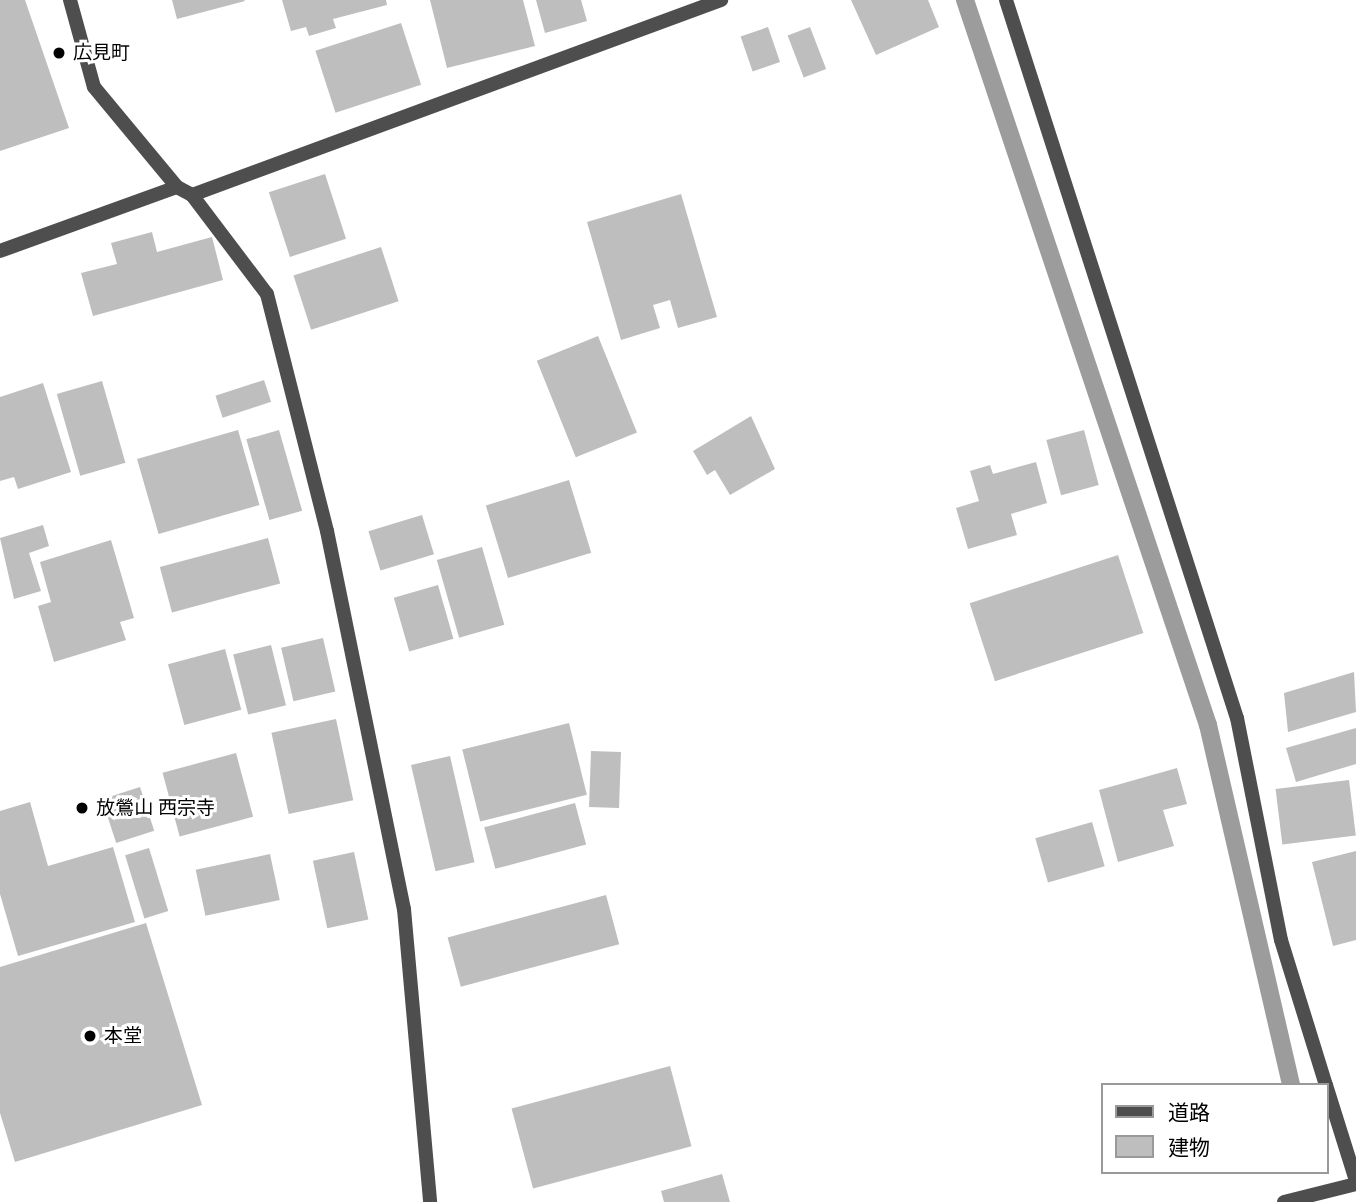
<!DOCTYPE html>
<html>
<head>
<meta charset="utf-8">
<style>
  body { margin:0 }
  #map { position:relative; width:1356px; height:1202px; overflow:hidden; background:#fff; font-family:"DM Sans","Noto Sans JP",sans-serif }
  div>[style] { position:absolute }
  .stream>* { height:18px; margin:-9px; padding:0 9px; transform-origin:9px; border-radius:9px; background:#9c9c9c }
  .building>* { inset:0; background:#bebebe; transform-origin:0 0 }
  .street>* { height:14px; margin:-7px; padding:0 7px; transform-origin:7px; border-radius:7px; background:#4e4e4e }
  .dots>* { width:19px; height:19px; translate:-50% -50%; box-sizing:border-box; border:4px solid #fff; border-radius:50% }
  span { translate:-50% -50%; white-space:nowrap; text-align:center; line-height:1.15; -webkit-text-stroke:6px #fff; paint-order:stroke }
  .poi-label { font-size:19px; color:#000 }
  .left { translate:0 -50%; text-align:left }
  .legend { position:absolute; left:1101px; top:1083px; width:228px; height:91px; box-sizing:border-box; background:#fff; border:2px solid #999; margin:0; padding:9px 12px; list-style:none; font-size:21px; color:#000 }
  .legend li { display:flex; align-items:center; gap:14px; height:35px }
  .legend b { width:35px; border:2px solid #999 }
</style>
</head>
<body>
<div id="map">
  <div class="stream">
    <i style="left:965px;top:0;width:765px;rotate:71.47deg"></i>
    <i style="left:1208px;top:725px;width:369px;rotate:77deg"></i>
  </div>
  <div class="building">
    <i style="clip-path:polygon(0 0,25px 0,69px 128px,0 151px)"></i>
    <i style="clip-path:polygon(172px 0,244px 0,245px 1px,177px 19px)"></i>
    <i style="clip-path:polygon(282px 0,386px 0,387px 5px,333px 19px,336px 28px,309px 36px,306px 27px,291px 31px)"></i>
    <i style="clip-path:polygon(430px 0,523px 0,535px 46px,447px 68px)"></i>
    <i style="clip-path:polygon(536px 0,581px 0,587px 21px,545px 33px)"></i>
    <i style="clip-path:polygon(851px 0,928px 0,939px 27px,876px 55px)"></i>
    <i style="left:401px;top:23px;width:65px;height:90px;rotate:72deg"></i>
    <i style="left:768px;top:27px;width:37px;height:29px;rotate:71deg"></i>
    <i style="left:810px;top:27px;width:45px;height:24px;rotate:69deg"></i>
    <i style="left:325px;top:174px;width:68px;height:59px;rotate:72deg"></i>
    <i style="clip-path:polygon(681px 194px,717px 317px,678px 328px,670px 300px,653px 305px,660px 328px,621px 340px,587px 222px)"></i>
    <i style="clip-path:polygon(152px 232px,157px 252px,212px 237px,223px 280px,93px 316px,81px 273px,117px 264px,111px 243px)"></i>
    <i style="left:381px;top:247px;width:57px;height:92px;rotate:72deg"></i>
    <i style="left:598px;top:336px;width:104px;height:66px;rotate:68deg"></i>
    <i style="left:264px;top:380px;width:23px;height:51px;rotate:72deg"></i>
    <i style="left:102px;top:381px;width:85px;height:47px;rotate:74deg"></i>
    <i style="clip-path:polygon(43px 383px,71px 472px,18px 489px,14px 477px,0 481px,0 397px)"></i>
    <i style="clip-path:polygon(751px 416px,775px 469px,730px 495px,715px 470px,707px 475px,693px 451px)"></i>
    <i style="left:238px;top:430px;width:78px;height:105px;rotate:74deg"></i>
    <i style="left:279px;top:430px;width:84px;height:34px;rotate:74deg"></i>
    <i style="left:1084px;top:430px;width:57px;height:39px;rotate:75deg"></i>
    <i style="clip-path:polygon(1036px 462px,1047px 503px,1011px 514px,1017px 535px,968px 549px,956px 508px,979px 501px,970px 471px,990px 465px,993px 474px)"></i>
    <i style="left:569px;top:480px;width:76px;height:87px;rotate:73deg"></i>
    <i style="left:422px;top:515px;width:41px;height:56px;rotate:73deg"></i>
    <i style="clip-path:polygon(43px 525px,49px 546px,29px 553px,41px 591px,14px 599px,0 538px)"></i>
    <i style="left:268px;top:538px;width:47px;height:112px;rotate:75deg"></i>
    <i style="clip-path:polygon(111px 540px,134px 618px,120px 622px,126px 640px,54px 662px,38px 606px,51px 602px,40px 562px)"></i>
    <i style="left:482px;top:547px;width:81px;height:47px;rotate:74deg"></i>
    <i style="left:1118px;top:555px;width:82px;height:156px;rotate:72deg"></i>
    <i style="left:438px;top:585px;width:56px;height:46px;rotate:74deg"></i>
    <i style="left:323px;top:638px;width:55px;height:43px;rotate:77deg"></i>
    <i style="left:271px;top:645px;width:62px;height:39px;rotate:76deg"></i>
    <i style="left:225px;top:649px;width:63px;height:59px;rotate:75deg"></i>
    <i style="clip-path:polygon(1354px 672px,1356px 712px,1288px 732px,1284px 693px)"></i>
    <i style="left:336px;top:719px;width:83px;height:66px;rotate:78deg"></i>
    <i style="left:569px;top:723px;width:74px;height:110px;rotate:76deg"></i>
    <i style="clip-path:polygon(1356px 728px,1356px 764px,1296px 782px,1286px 748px)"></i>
    <i style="left:591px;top:751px;width:30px;height:56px;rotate:2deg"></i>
    <i style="left:236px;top:753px;width:66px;height:76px;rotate:75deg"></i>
    <i style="left:450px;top:756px;width:109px;height:40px;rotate:77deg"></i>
    <i style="clip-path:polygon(1177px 768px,1187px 804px,1163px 810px,1174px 846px,1118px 862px,1099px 790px)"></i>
    <i style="left:1349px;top:780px;width:56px;height:74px;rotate:83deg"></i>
    <i style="left:140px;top:787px;width:46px;height:40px;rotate:72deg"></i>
    <i style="clip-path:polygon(30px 802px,48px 866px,113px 847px,135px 922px,18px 956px,0 894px,0 811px)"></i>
    <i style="left:575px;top:803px;width:43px;height:94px;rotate:75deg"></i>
    <i style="left:1092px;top:822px;width:46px;height:59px;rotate:74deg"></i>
    <i style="left:149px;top:848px;width:66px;height:25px;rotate:73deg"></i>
    <i style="clip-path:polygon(1356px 851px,1356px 940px,1333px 946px,1312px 862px)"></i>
    <i style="left:354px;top:852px;width:69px;height:42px;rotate:78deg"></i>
    <i style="left:270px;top:854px;width:47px;height:76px;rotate:78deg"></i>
    <i style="left:606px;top:895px;width:51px;height:164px;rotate:75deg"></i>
    <i style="clip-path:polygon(146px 923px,202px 1105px,15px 1162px,0 1113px,0 967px)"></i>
    <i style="left:670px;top:1066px;width:83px;height:164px;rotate:75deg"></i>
    <i style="clip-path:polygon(722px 1174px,730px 1202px,664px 1202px,661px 1191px)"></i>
  </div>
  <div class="street">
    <i style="left:70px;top:0;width:90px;rotate:74.6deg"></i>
    <i style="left:94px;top:87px;width:130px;rotate:50.3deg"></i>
    <i style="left:177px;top:187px;width:17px;rotate:28deg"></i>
    <i style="left:192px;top:195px;width:124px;rotate:52.9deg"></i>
    <i style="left:267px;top:294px;width:244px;rotate:75.8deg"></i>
    <i style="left:327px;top:531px;width:386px;rotate:78.5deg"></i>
    <i style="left:404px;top:909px;width:294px;rotate:84.9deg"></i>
    <i style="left:1006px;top:0;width:754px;rotate:72.17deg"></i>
    <i style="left:1237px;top:718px;width:226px;rotate:78.8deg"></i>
    <i style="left:1281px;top:940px;width:152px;rotate:72.8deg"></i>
    <i style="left:192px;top:195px;width:564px;rotate:-20.23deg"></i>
    <i style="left:0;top:251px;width:188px;rotate:-19.9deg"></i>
    <i style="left:1326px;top:1085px;width:101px;rotate:72.6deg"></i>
    <i style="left:1284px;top:1202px;width:74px;rotate:-14deg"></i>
  </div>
  <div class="dots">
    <i style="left:59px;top:53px;background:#000"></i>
    <i style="left:82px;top:808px;background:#000"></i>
    <i style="left:90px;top:1036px;background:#000"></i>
  </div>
  <div class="poi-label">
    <span class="left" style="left:73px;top:53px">広見町</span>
    <span class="left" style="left:96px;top:808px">放鶯山 西宗寺</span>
    <span class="left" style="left:104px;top:1036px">本堂</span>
  </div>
  <ul class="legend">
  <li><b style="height:9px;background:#4e4e4e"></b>道路</li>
  <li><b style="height:19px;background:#bebebe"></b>建物</li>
  </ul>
</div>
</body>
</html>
